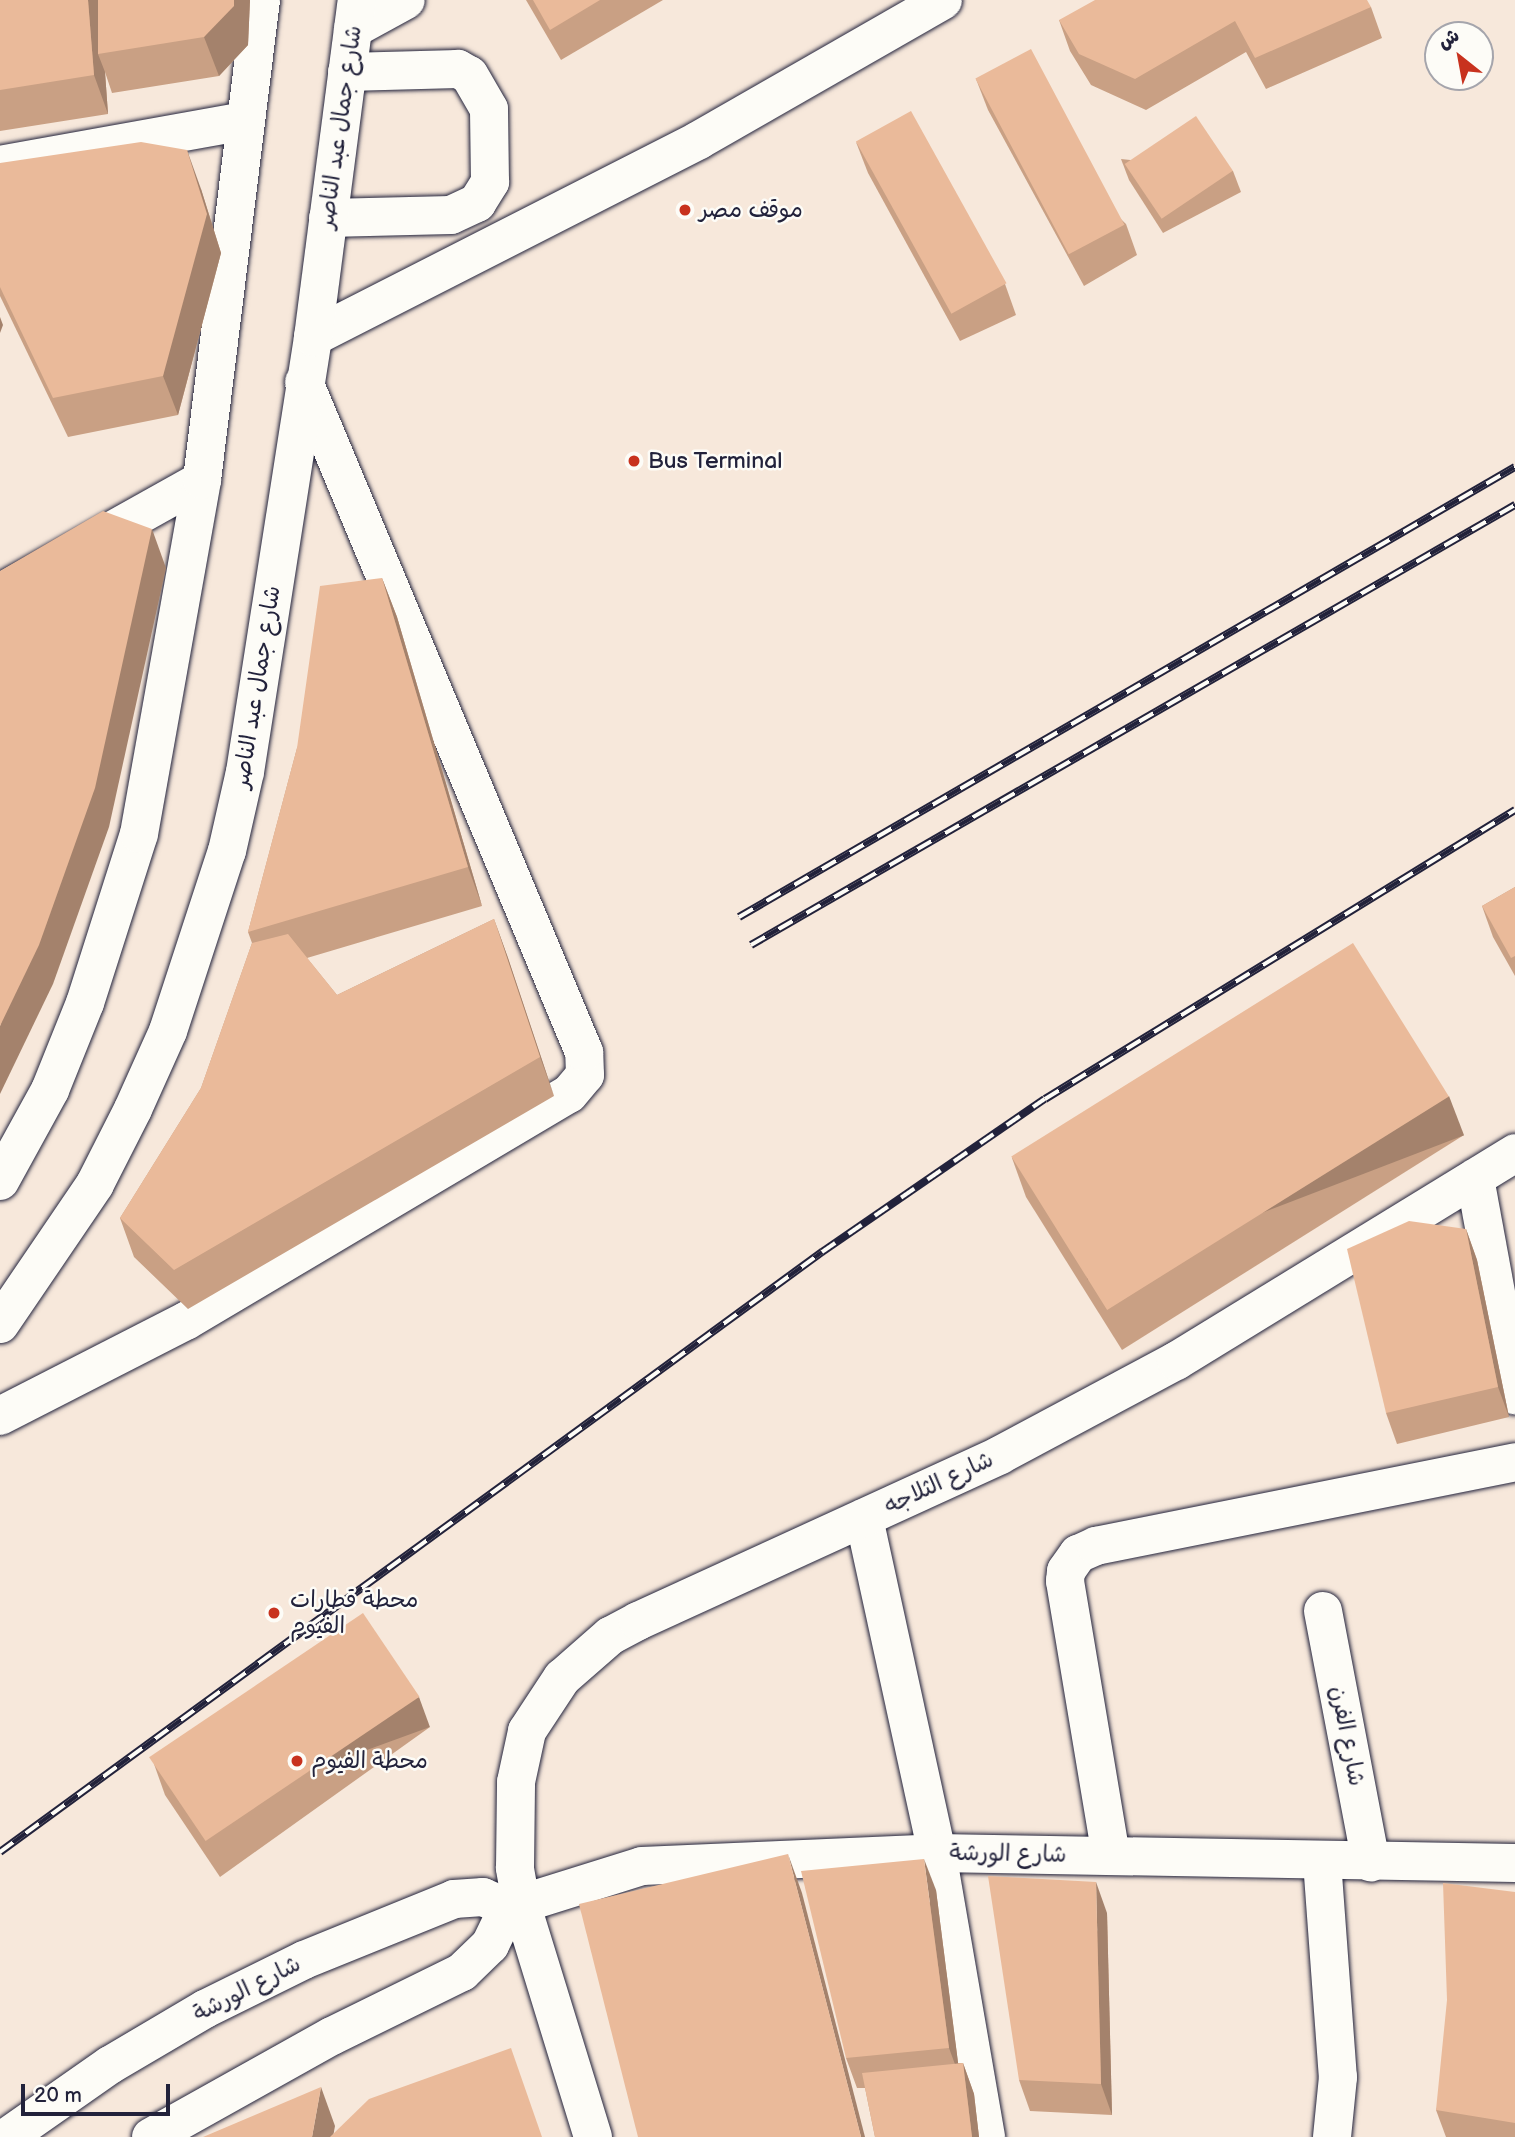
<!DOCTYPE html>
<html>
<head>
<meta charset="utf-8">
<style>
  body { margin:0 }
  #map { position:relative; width:1515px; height:2137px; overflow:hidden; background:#f7e8db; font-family:"Balsamiq Sans","Playpen Sans Arabic",sans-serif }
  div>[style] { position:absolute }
  .roads { filter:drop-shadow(0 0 2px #22223b) drop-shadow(0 0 2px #22223b) }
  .minor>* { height:38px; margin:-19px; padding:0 19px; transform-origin:19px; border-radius:19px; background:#fdfcf7 }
  .major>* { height:38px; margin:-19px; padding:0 19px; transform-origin:19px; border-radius:19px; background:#fdfcf7 }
  .rail>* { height:8px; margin-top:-4px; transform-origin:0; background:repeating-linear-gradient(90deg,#fdfcf7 0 16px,#22223b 0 32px); box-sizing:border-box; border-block:2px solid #22223b }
  .wall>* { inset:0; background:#c9a084 }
  .shaded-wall>* { inset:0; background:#a4826c; transform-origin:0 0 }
  .building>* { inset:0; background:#eaba9a; transform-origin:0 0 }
  .dots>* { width:19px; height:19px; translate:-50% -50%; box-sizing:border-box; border:4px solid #fdfcf7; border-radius:50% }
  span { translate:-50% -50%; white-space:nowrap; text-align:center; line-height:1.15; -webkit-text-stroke:5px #fdfcf7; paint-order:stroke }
  .street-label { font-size:23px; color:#22223b }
  .poi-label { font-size:23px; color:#22223b }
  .left { translate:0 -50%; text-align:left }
  .north { position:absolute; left:1424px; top:21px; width:70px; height:70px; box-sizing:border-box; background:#fdfcf7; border:2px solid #a5a5ac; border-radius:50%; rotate:329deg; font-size:19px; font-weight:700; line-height:28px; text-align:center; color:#22223b }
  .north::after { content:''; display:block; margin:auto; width:24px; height:32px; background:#c8321e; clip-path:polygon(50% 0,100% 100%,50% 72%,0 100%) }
  .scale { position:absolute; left:21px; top:2084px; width:149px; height:32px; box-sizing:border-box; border:4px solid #22223b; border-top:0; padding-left:9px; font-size:21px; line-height:24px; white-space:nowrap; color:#22223b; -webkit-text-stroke:5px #fdfcf7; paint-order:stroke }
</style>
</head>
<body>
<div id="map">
  <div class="roads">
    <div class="minor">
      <i style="left:353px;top:29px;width:60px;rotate:-28.7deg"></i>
      <i style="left:0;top:165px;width:248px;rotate:-10.2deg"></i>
      <i style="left:328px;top:218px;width:123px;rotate:-1.4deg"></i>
      <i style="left:451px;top:215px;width:29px;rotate:-25deg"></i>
      <i style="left:477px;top:203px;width:25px;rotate:-58deg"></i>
      <i style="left:490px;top:182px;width:73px;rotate:-90.8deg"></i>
      <i style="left:489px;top:109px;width:39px;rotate:-120deg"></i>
      <i style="left:469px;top:75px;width:13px;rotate:-151deg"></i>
      <i style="left:458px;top:69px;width:111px;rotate:178.5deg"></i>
      <i style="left:313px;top:337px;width:433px;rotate:-27deg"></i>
      <i style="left:699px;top:140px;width:281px;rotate:-29.8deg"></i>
      <i style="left:0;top:593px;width:231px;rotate:-29.2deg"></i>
      <i style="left:1475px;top:1178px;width:221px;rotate:79.6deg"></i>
      <i style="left:0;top:1416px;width:209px;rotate:-27.1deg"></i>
      <i style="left:186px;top:1321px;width:445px;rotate:-30.7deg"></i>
      <i style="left:569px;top:1094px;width:25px;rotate:-50deg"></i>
      <i style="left:585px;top:1075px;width:23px;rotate:-92deg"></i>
      <i style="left:584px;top:1052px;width:726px;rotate:-112.68deg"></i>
      <i style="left:864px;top:1518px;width:343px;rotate:77.7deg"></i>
      <i style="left:937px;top:1853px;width:288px;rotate:80.2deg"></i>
      <i style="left:1323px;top:1611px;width:256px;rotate:79.2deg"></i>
      <i style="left:1111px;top:1856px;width:279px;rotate:-99.5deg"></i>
      <i style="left:1065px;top:1581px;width:10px;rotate:-84deg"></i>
      <i style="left:1066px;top:1571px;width:21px;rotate:-55deg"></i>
      <i style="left:1078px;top:1554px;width:20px;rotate:-24deg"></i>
      <i style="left:1096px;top:1546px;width:427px;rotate:-11.3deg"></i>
      <i style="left:1322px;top:1861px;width:217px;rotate:85.8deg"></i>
      <i style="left:1338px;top:2077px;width:60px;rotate:95.7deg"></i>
    </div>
    <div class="major">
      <i style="left:0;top:1181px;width:104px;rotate:-61.2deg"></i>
      <i style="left:50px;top:1090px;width:94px;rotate:-68.1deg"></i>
      <i style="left:85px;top:1003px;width:177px;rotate:-72.3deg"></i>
      <i style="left:139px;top:834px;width:360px;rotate:-79.9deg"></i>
      <i style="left:202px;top:480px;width:484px;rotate:-83deg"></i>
      <i style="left:0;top:1324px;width:169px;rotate:-55.8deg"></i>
      <i style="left:95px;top:1184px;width:84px;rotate:-63.1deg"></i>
      <i style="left:133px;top:1109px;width:85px;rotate:-65.8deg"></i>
      <i style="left:168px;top:1031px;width:189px;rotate:-71.9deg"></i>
      <i style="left:227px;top:851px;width:81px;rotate:-77.2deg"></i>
      <i style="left:245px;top:772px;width:440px;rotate:-81.1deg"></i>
      <i style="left:313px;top:337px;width:340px;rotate:-82.6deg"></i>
      <i style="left:7px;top:2137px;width:126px;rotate:-35deg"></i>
      <i style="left:110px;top:2065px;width:110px;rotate:-30.5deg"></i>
      <i style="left:205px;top:2009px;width:110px;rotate:-26.3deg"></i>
      <i style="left:304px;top:1960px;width:162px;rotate:-22.1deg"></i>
      <i style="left:454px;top:1899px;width:29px;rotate:-4deg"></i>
      <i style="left:483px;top:1897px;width:27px;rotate:24deg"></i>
      <i style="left:151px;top:2137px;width:207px;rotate:-29.2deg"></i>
      <i style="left:332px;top:2036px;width:145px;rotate:-26.2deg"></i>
      <i style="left:462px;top:1972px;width:39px;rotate:-44deg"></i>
      <i style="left:490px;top:1945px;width:41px;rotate:-64.1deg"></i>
      <i style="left:508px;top:1908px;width:140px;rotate:-17.4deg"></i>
      <i style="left:642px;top:1866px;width:295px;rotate:-2.5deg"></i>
      <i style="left:937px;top:1853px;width:578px;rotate:0.99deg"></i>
      <i style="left:593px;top:2137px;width:245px;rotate:-107.1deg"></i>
      <i style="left:521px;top:1903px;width:36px;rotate:-100deg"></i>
      <i style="left:515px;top:1868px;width:86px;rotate:-89.3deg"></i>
      <i style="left:516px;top:1782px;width:52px;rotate:-77.8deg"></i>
      <i style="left:527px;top:1731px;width:64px;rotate:-56.6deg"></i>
      <i style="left:562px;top:1678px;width:64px;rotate:-41.2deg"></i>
      <i style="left:610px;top:1636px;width:32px;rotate:-28deg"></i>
      <i style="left:638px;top:1621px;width:398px;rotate:-24.6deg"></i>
      <i style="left:1000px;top:1455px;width:200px;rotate:-28.1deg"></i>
      <i style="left:1176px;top:1361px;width:398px;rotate:-31.5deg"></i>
    </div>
  </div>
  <div class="rail">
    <i style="left:739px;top:917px;width:897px;rotate:-30.11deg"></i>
    <i style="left:751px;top:945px;width:882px;rotate:-29.94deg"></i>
    <i style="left:0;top:1852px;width:1018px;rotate:-36.13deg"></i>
    <i style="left:822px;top:1252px;width:270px;rotate:-34.5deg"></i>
    <i style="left:1045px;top:1099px;width:552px;rotate:-31.59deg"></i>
  </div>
  <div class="wall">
    <i style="clip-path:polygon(0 0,250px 0,248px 45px,219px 76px,112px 93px,105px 72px,108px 114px,0 131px)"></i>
    <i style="clip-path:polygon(526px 0,663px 0,561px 60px)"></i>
    <i style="clip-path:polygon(1371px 7px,1382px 38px,1266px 89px,1246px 52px,1146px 110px,1091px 85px,1070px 51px,1059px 20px)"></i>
    <i style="clip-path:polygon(976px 79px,1126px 224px,1137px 255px,1084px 286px,988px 110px)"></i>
    <i style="clip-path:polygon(856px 142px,1005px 284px,1016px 315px,960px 341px,868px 173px)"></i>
    <i style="clip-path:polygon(1121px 159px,1233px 171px,1241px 192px,1163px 233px,1129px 180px)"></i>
    <i style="clip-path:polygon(0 163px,201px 189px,221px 253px,178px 415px,68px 437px,0 296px)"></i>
    <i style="clip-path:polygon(382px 578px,397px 617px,482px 906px,307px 958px,337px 995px,494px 919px,508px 958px,554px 1096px,188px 1309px,134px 1257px,120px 1218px,201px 1088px,252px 943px,248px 932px,297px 748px)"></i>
    <i style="clip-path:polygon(1515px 887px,1515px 976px,1493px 937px,1482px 906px)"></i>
    <i style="clip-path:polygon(1464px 1135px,1122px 1350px,1026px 1197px,1012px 1158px)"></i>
    <i style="clip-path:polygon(1466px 1229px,1477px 1260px,1509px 1417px,1397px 1444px,1386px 1413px)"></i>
    <i style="clip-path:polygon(430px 1727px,220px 1877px,165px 1795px,154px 1764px)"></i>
    <i style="clip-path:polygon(936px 1890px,958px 2063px,963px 2063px,974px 2094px,979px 2137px,875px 2137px,865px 2088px,857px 2088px,846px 2058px)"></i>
    <i style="clip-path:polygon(1515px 1892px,1515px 2137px,1446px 2137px,1436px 2110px)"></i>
    <i style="clip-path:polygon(1107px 1913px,1112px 2115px,1030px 2111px,1019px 2080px)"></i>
  </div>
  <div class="shaded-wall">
    <i style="clip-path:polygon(88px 0,98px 0,98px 54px,105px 72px,108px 114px,94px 75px)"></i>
    <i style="clip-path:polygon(234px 0,250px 0,248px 45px,219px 76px,204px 37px)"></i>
    <i style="clip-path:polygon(187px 150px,201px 189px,221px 253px,178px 415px,163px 376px)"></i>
    <i style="clip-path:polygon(0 317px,3px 325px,0 333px)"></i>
    <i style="clip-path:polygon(152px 529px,166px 568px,109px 827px,53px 984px,0 1094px,0 1026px)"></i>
    <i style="clip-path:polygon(382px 578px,397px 617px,482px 906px,468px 867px)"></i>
    <i style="clip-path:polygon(494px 919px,508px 958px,554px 1096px,540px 1057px)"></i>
    <i style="left:1449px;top:1096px;width:42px;height:403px;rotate:69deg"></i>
    <i style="clip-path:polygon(1466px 1229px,1477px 1260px,1509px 1417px,1498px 1387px)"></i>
    <i style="left:419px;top:1697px;width:32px;height:257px;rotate:70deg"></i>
    <i style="clip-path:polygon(788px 1854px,802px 1893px,865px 2137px,861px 2137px)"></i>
    <i style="clip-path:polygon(924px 1859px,936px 1890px,960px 2078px,949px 2048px)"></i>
    <i style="clip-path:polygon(1096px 1882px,1107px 1913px,1112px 2115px,1101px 2084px)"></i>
    <i style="clip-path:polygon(963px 2063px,974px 2094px,979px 2137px,972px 2137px)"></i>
    <i style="clip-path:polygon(321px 2087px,335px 2126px,333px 2137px,312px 2137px)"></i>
  </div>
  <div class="building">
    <i style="clip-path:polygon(0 0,88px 0,94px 75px,0 90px)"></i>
    <i style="clip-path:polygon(98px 0,234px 0,234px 6px,204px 37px,98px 54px)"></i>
    <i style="clip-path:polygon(533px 0,600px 0,550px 30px)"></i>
    <i style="clip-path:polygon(1095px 0,1367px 0,1371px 7px,1255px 58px,1235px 21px,1135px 79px,1079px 54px,1059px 20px)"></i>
    <i style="left:1031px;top:49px;width:199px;height:63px;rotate:62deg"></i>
    <i style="left:911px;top:111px;width:197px;height:63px;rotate:61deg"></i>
    <i style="left:1196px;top:116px;width:66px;height:86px;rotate:56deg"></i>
    <i style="clip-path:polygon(141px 142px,187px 150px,207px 214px,163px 376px,53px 398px,0 287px,0 163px)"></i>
    <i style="clip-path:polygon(103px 511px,152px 529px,95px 788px,39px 945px,0 1026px,0 571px)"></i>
    <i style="clip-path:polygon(382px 578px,468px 867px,248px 932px,297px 748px,320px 586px)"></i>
    <i style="clip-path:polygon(1515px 887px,1515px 956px,1511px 958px,1482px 906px)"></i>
    <i style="clip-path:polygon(494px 919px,540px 1057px,174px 1270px,120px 1218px,201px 1088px,252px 943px,288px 934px,337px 995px)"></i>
    <i style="left:1353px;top:943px;width:181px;height:403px;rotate:58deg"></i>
    <i style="clip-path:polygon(1409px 1221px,1466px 1229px,1498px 1387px,1386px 1413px,1347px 1249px)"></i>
    <i style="left:363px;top:1613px;width:101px;height:258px;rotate:56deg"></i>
    <i style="clip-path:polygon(788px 1854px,861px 2137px,638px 2137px,579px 1904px)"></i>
    <i style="clip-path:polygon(924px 1859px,949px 2048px,846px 2058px,801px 1871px)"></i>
    <i style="clip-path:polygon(988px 1876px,1096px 1882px,1101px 2084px,1019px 2080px)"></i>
    <i style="clip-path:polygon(1443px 1883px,1515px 1892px,1515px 2123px,1436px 2110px,1447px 2000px)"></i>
    <i style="clip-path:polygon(511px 2048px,542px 2137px,330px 2137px,369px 2099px)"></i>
    <i style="clip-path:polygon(963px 2063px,972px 2137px,875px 2137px,862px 2073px)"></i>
    <i style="clip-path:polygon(321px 2087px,312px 2137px,203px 2137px)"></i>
  </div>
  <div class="dots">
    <i style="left:685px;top:210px;background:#c8321e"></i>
    <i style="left:634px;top:461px;background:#c8321e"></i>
    <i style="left:274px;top:1613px;background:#c8321e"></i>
    <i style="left:297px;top:1761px;background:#c8321e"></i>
  </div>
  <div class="street-label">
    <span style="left:340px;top:127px;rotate:-82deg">شارع جمال عبد الناصر</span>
    <span style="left:257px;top:687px;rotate:-81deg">شارع جمال عبد الناصر</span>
    <span style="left:939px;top:1483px;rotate:-25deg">شارع الثلاجه</span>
    <span style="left:1347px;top:1736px;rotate:79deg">شارع الفرن</span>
    <span style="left:1008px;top:1854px;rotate:1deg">شارع الورشة</span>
    <span style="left:247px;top:1989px;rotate:-27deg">شارع الورشة</span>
  </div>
  <div class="poi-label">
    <span class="left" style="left:699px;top:210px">موقف مصر</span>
    <span class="left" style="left:648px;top:461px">Bus Terminal</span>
    <span class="left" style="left:290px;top:1613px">محطة قطارات<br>الفيوم</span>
    <span class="left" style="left:311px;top:1761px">محطة الفيوم</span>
  </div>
  <div class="north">ش</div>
  <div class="scale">20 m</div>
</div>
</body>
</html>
